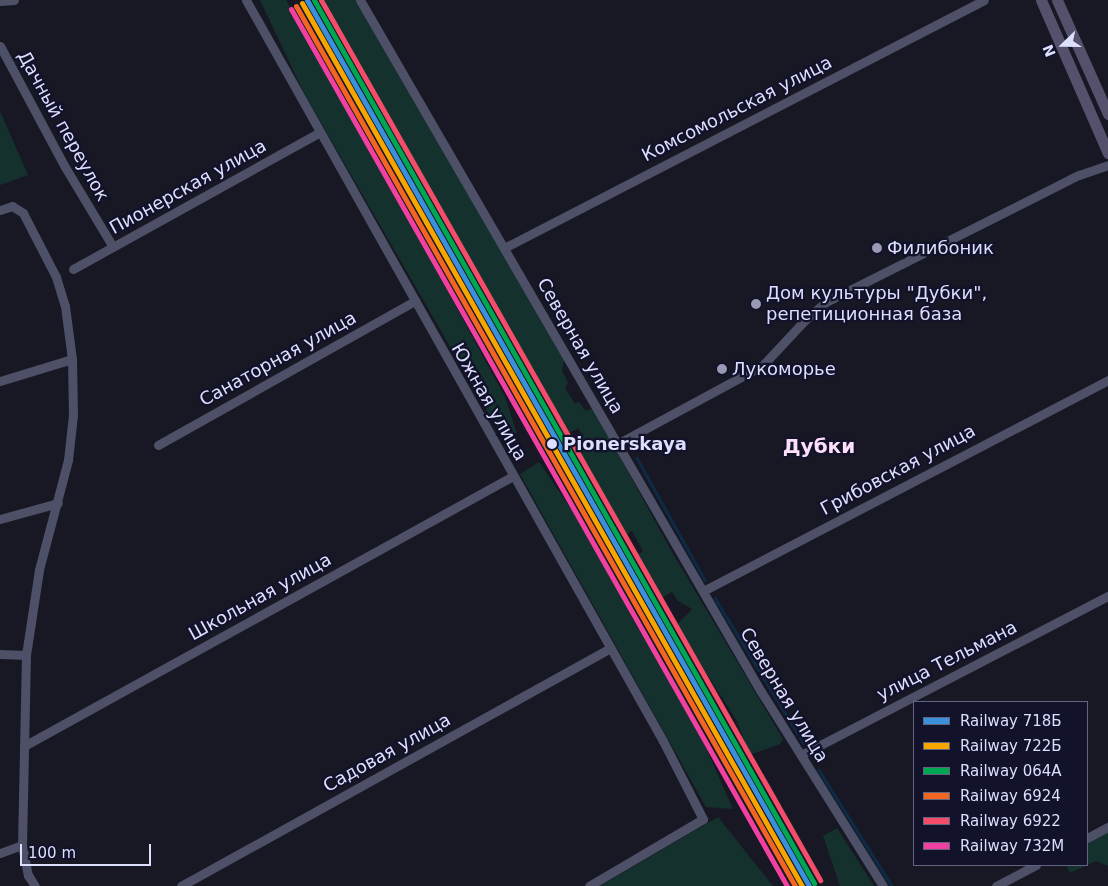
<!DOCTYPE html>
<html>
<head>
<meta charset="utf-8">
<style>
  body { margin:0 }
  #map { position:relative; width:1108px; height:886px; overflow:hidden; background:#181825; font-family:"DejaVu Sans",sans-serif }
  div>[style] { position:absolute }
  .green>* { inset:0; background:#15312e }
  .stream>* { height:2.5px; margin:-1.25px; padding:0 1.25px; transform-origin:1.25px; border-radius:1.25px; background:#0d2b47 }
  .minor>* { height:9px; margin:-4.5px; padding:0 4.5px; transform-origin:4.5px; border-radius:4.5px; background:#4d5066 }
  .major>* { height:11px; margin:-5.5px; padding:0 5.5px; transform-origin:5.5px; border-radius:5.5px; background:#55506b }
  .rail-1>* { height:5px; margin:-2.5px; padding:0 2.5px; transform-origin:2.5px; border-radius:2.5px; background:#3a90db }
  .rail-2>* { height:5px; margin:-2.5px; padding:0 2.5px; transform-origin:2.5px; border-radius:2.5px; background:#f7a600 }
  .rail-3>* { height:5px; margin:-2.5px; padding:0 2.5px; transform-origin:2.5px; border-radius:2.5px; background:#00a651 }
  .rail-4>* { height:5px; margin:-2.5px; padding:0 2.5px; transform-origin:2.5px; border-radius:2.5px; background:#f26522 }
  .rail-5>* { height:5px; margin:-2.5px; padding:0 2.5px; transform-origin:2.5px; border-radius:2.5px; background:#f44d6c }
  .rail-6>* { height:5px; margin:-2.5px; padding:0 2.5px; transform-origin:2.5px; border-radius:2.5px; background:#f240a1 }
  .dots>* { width:14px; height:14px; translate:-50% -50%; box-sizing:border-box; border:2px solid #12122b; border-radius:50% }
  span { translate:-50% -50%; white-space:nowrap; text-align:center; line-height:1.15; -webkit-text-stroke:4.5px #12122b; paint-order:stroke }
  .street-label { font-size:18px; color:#dddffe }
  .poi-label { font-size:18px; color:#dddffe }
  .left { translate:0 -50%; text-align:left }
  .stop-label { font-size:18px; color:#dddffe; font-weight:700 }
  .quarter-label { font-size:20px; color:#fedff8; font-weight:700 }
  .legend { position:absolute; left:913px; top:701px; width:175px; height:165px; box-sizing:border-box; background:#12122b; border:1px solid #63647f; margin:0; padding:6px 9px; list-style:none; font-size:15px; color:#dddffe }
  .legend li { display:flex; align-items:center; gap:10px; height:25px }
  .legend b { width:25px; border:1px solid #63647f }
  .north { position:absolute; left:1038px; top:20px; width:50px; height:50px; -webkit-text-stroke:4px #12122b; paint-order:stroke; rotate:248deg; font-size:14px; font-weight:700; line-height:20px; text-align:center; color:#dddffe }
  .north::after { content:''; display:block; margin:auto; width:18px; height:22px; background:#dddffe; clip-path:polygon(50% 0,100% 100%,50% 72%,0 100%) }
  .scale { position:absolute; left:20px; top:844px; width:131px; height:22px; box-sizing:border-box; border:2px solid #dddffe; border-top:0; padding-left:6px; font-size:15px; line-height:18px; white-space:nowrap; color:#dddffe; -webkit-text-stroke:4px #12122b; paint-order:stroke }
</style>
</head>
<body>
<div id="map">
  <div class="green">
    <i style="clip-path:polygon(260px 0,286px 0,426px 251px,505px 397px,517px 434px,505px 442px,304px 93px)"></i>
    <i style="clip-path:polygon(321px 0,356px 0,564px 360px,562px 371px,568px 382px,565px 388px,575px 404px,579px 402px,585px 410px,594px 409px,669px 547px,783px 739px,780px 744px,749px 755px,737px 721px,676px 626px,692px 609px,678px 601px,672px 592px,660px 599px,636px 556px,643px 551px,632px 531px,624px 536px,569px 441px,582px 434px,578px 428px,564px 436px,529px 362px,397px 141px)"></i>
    <i style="clip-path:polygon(0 111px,28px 175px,0 185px)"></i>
    <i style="clip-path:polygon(539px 462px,588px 534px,637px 627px,678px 685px,733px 809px,706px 807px,520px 474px)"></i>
    <i style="clip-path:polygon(718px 817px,773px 886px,600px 886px)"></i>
    <i style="clip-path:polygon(837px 828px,874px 886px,840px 886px,823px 836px)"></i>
    <i style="clip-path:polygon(1108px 828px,1108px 866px,1096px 861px,1070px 873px,1066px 865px,1087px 865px,1087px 839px)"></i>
  </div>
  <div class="stream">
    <i style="left:637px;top:458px;width:140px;rotate:60.9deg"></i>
    <i style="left:715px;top:598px;width:170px;rotate:58.5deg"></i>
    <i style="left:819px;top:770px;width:137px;rotate:57.8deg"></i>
  </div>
  <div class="minor">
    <i style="left:246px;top:0;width:850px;rotate:60.63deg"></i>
    <i style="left:663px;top:741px;width:88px;rotate:62.9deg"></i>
    <i style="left:703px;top:819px;width:132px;rotate:149.6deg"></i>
    <i style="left:360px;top:0;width:798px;rotate:59.9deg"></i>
    <i style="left:760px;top:690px;width:231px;rotate:57.9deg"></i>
    <i style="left:0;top:1px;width:14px;rotate:-4deg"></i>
    <i style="left:0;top:46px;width:137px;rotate:61.8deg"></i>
    <i style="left:65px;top:167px;width:93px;rotate:59deg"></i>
    <i style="left:0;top:210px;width:13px;rotate:-18deg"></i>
    <i style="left:12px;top:206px;width:13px;rotate:32deg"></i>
    <i style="left:23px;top:213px;width:72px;rotate:62.7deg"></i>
    <i style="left:56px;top:277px;width:30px;rotate:73deg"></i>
    <i style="left:65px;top:306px;width:53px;rotate:82.5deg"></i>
    <i style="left:72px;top:359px;width:56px;rotate:89deg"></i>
    <i style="left:73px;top:415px;width:45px;rotate:96.3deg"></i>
    <i style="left:68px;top:460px;width:114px;rotate:104.8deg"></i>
    <i style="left:39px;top:570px;width:86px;rotate:98.7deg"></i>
    <i style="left:26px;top:655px;width:190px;rotate:91.2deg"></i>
    <i style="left:22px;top:845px;width:31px;rotate:79deg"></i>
    <i style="left:28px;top:875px;width:13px;rotate:58deg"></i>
    <i style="left:504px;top:248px;width:540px;rotate:-27.32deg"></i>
    <i style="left:73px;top:269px;width:280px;rotate:-29deg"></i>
    <i style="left:0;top:381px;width:75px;rotate:-17deg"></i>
    <i style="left:619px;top:443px;width:164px;rotate:-28.4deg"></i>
    <i style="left:763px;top:365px;width:62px;rotate:-47deg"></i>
    <i style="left:805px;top:320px;width:28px;rotate:-41deg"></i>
    <i style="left:826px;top:302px;width:283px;rotate:-26.7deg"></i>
    <i style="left:1079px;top:175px;width:31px;rotate:-19deg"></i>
    <i style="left:158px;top:445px;width:292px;rotate:-29.3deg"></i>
    <i style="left:0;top:519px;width:60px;rotate:-15.4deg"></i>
    <i style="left:703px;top:591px;width:457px;rotate:-27.5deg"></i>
    <i style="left:0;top:654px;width:26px;rotate:2deg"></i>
    <i style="left:24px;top:746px;width:559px;rotate:-28.91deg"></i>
    <i style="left:801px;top:755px;width:346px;rotate:-27.4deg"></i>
    <i style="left:1087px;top:838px;width:24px;rotate:-28deg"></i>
    <i style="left:0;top:853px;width:23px;rotate:-20deg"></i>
    <i style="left:181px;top:886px;width:491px;rotate:-29deg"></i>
    <i style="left:996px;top:886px;width:45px;rotate:-27.7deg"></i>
  </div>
  <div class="major">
    <i style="left:1041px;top:0;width:167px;rotate:66.4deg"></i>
    <i style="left:1057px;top:0;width:125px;rotate:65.9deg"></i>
  </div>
  <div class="rail-1">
    <i style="left:307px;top:0;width:1018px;rotate:60.46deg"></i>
  </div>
  <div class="rail-2">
    <i style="left:302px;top:3px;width:1015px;rotate:60.48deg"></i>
  </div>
  <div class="rail-3">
    <i style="left:314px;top:0;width:1015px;rotate:60.48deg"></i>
  </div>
  <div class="rail-4">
    <i style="left:296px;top:6px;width:1012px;rotate:60.44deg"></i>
  </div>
  <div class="rail-5">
    <i style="left:321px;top:0;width:1012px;rotate:60.44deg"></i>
  </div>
  <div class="rail-6">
    <i style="left:291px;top:9px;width:1008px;rotate:60.51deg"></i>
  </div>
  <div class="dots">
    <i style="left:877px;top:248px;background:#9899b2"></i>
    <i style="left:756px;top:304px;background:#9899b2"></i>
    <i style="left:722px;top:369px;background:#9899b2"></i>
    <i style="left:552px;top:444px;background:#dddffe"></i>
  </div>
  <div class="street-label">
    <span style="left:737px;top:109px;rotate:-27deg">Комсомольская улица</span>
    <span style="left:63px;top:126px;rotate:61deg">Дачный переулок</span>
    <span style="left:188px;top:187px;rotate:-29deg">Пионерская улица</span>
    <span style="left:580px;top:346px;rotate:60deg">Северная улица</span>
    <span style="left:278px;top:359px;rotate:-29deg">Санаторная улица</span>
    <span style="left:489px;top:402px;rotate:60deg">Южная улица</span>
    <span style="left:898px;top:470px;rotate:-28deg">Грибовская улица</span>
    <span style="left:260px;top:597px;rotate:-29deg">Школьная улица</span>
    <span style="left:947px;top:661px;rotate:-27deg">улица Тельмана</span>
    <span style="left:784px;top:695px;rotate:59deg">Северная улица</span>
    <span style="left:387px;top:753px;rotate:-29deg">Садовая улица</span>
  </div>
  <div class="poi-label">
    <span class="left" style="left:887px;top:248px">Филибоник</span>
    <span class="left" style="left:766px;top:304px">Дом культуры "Дубки",<br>репетиционная база</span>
    <span class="left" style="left:732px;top:369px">Лукоморье</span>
  </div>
  <div class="stop-label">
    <span class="left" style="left:563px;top:444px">Pionerskaya</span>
  </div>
  <div class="quarter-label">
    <span style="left:819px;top:446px">Дубки</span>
  </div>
  <ul class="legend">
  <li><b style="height:6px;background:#3a90db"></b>Railway 718Б</li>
  <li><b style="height:6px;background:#f7a600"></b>Railway 722Б</li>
  <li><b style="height:6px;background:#00a651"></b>Railway 064А</li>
  <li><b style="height:6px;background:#f26522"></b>Railway 6924</li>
  <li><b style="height:6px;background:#f44d6c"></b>Railway 6922</li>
  <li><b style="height:6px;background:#f240a1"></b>Railway 732М</li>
  </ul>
  <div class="north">N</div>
  <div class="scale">100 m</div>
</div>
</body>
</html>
